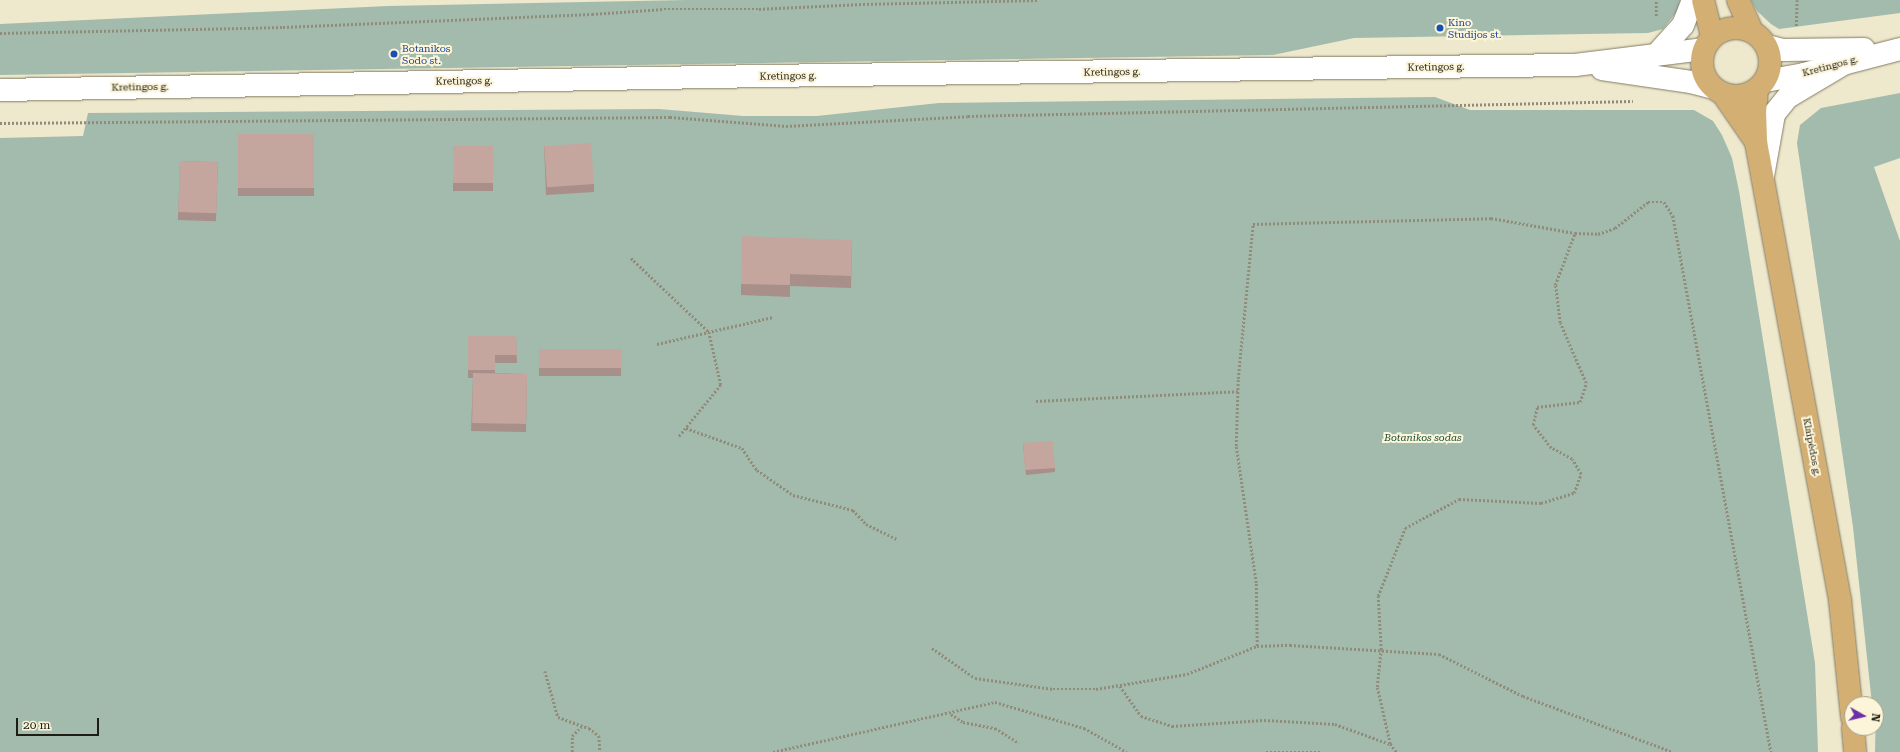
<!DOCTYPE html>
<html>
<head>
<meta charset="utf-8">
<style>
  body { margin:0 }
  #map { position:relative; width:1900px; height:752px; overflow:hidden; background:#eee8cd; font-family:"Roboto Serif",serif }
  div>[style] { position:absolute }
  .green>* { inset:0; background:#a2bbad }
  .path>* { height:2.5px; margin-top:-1.25px; transform-origin:0; background:repeating-linear-gradient(90deg,#908c79 0 2px,transparent 0 4px) }
  .roads { filter:drop-shadow(0 0 1px #827c64) drop-shadow(0 0 1px #827c64) }
  .minor>* { height:22px; margin:-11px; padding:0 11px; transform-origin:11px; border-radius:11px; background:#fff }
  .major>* { height:22px; margin:-11px; padding:0 11px; transform-origin:11px; border-radius:11px; background:#d3af74 }
  .major>.ring { margin:-11px; padding:0; box-sizing:content-box; background:none; border:22px solid #d3af74; border-radius:50% }
  .wall>* { inset:0; background:#a98f89; transform-origin:0 0 }
  .building>* { inset:0; background:#c4a69f; transform-origin:0 0 }
  .dots>* { width:11px; height:11px; translate:-50% -50%; box-sizing:border-box; border:2px solid #fcf5da; border-radius:50% }
  span { translate:-50% -50%; white-space:nowrap; text-align:center; line-height:1.15; -webkit-text-stroke:4px #fcf5da; paint-order:stroke }
  .transit-label { font-size:10px; color:#164399 }
  .left { translate:0 -50%; text-align:left }
  .street-label { font-size:10px; color:#1f1d13 }
  .park-label { font-size:10px; color:#144d35; font-style:italic }
  .north { position:absolute; left:1844px; top:696px; width:40px; height:40px; box-sizing:border-box; background:#fcf5da; border:1px solid #a49f8a; border-radius:50%; rotate:98deg; font-size:11px; font-weight:700; line-height:16px; text-align:center; color:#1f1d13 }
  .north::after { content:''; display:block; margin:auto; width:14px; height:18px; background:#6a30a6; clip-path:polygon(50% 0,100% 100%,50% 72%,0 100%) }
  .scale { position:absolute; left:16px; top:718px; width:83px; height:18px; box-sizing:border-box; border:2px solid #1f1d13; border-top:0; padding-left:5px; font-size:12px; line-height:14px; white-space:nowrap; color:#1f1d13; -webkit-text-stroke:3px #fcf5da; paint-order:stroke }
</style>
</head>
<body>
<div id="map">
  <div class="green">
    <i style="clip-path:polygon(687px 0,1680px 0,1678px 10px,1663px 29px,1648px 33px,1354px 38px,1273px 55px,0 75px,0 24px,388px 6px)"></i>
    <i style="clip-path:polygon(1751px 0,1900px 0,1900px 13px,1779px 29px,1771px 24px,1757px 11px)"></i>
    <i style="clip-path:polygon(1900px 93px,1900px 158px,1874px 167px,1900px 241px,1900px 752px,1875px 752px,1876px 704px,1872px 704px,1853px 527px,1797px 143px,1800px 125px,1821px 108px)"></i>
    <i style="clip-path:polygon(1435px 97px,1470px 110px,1694px 110px,1713px 121px,1722px 135px,1732px 158px,1739px 191px,1815px 663px,1818px 752px,0 752px,0 138px,83px 136px,88px 113px,659px 109px,743px 116px,817px 116px,939px 103px)"></i>
  </div>
  <div class="path">
    <i style="left:1656px;top:16px;width:16px;rotate:-90deg"></i>
    <i style="left:1796px;top:26px;width:26px;rotate:-88deg"></i>
    <i style="left:0;top:33px;width:283px;rotate:-1.2deg"></i>
    <i style="left:283px;top:27px;width:309px;rotate:-2.4deg"></i>
    <i style="left:592px;top:14px;width:72px;rotate:-4deg"></i>
    <i style="left:664px;top:9px;width:95px"></i>
    <i style="left:759px;top:9px;width:104px;rotate:-2.8deg"></i>
    <i style="left:863px;top:4px;width:175px;rotate:-1.3deg"></i>
    <i style="left:0;top:123px;width:670px;rotate:-0.51deg"></i>
    <i style="left:670px;top:117px;width:116px;rotate:4.4deg"></i>
    <i style="left:786px;top:126px;width:182px;rotate:-3.1deg"></i>
    <i style="left:968px;top:116px;width:665px;rotate:-1.29deg"></i>
    <i style="left:631px;top:258px;width:108px;rotate:43.5deg"></i>
    <i style="left:709px;top:332px;width:54px;rotate:77.2deg"></i>
    <i style="left:721px;top:385px;width:68px;rotate:129.1deg"></i>
    <i style="left:657px;top:344px;width:119px;rotate:-13.1deg"></i>
    <i style="left:1036px;top:401px;width:202px;rotate:-2.8deg"></i>
    <i style="left:686px;top:428px;width:59px;rotate:19.7deg"></i>
    <i style="left:742px;top:448px;width:27px;rotate:56deg"></i>
    <i style="left:757px;top:470px;width:44px;rotate:34.8deg"></i>
    <i style="left:793px;top:495px;width:62px;rotate:14deg"></i>
    <i style="left:853px;top:510px;width:19px;rotate:47deg"></i>
    <i style="left:866px;top:524px;width:34px;rotate:26deg"></i>
    <i style="left:1257px;top:646px;width:33px;rotate:-2deg"></i>
    <i style="left:1290px;top:645px;width:149px;rotate:3.5deg"></i>
    <i style="left:1439px;top:654px;width:94px;rotate:26.6deg"></i>
    <i style="left:1523px;top:696px;width:160px;rotate:20.5deg"></i>
    <i style="left:932px;top:648px;width:52px;rotate:34.9deg"></i>
    <i style="left:975px;top:678px;width:79px;rotate:8deg"></i>
    <i style="left:1053px;top:689px;width:43px"></i>
    <i style="left:1096px;top:689px;width:92px;rotate:-9.4deg"></i>
    <i style="left:1187px;top:674px;width:75px;rotate:-21.8deg"></i>
    <i style="left:1257px;top:646px;width:63px;rotate:-90.9deg"></i>
    <i style="left:1256px;top:583px;width:138px;rotate:-98.3deg"></i>
    <i style="left:1236px;top:446px;width:67px;rotate:-88.3deg"></i>
    <i style="left:1238px;top:379px;width:156px;rotate:-84.5deg"></i>
    <i style="left:1253px;top:224px;width:238px;rotate:-1.4deg"></i>
    <i style="left:1491px;top:218px;width:85px;rotate:10.1deg"></i>
    <i style="left:1575px;top:233px;width:23px;rotate:2deg"></i>
    <i style="left:1598px;top:234px;width:18px;rotate:-19deg"></i>
    <i style="left:1615px;top:228px;width:42px;rotate:-38.2deg"></i>
    <i style="left:1648px;top:202px;width:16px"></i>
    <i style="left:1664px;top:202px;width:17px;rotate:57deg"></i>
    <i style="left:1673px;top:216px;width:545px;rotate:79.64deg"></i>
    <i style="left:545px;top:671px;width:48px;rotate:74.2deg"></i>
    <i style="left:558px;top:717px;width:33px;rotate:20deg"></i>
    <i style="left:589px;top:728px;width:13px;rotate:39deg"></i>
    <i style="left:599px;top:736px;width:16px;rotate:86deg"></i>
    <i style="left:1120px;top:686px;width:37px;rotate:55deg"></i>
    <i style="left:1141px;top:716px;width:33px;rotate:18deg"></i>
    <i style="left:1172px;top:726px;width:92px;rotate:-3.7deg"></i>
    <i style="left:1264px;top:720px;width:71px;rotate:3.2deg"></i>
    <i style="left:1335px;top:724px;width:59px;rotate:20deg"></i>
    <i style="left:951px;top:714px;width:14px;rotate:34deg"></i>
    <i style="left:963px;top:722px;width:33px;rotate:11deg"></i>
    <i style="left:995px;top:728px;width:28px;rotate:32deg"></i>
    <i style="left:572px;top:752px;width:16px;rotate:-90deg"></i>
    <i style="left:572px;top:736px;width:13px;rotate:-45deg"></i>
    <i style="left:773px;top:752px;width:228px;rotate:-12.7deg"></i>
    <i style="left:995px;top:702px;width:93px;rotate:16.3deg"></i>
    <i style="left:1084px;top:728px;width:49px;rotate:29.2deg"></i>
    <i style="left:1266px;top:752px;width:56px"></i>
    <i style="left:1396px;top:752px;width:10px;rotate:-127deg"></i>
    <i style="left:1390px;top:744px;width:58px;rotate:-102.8deg"></i>
    <i style="left:1377px;top:687px;width:37px;rotate:-84deg"></i>
    <i style="left:1381px;top:650px;width:54px;rotate:-93.2deg"></i>
    <i style="left:1378px;top:596px;width:73px;rotate:-68.3deg"></i>
    <i style="left:1405px;top:528px;width:61px;rotate:-28.2deg"></i>
    <i style="left:1459px;top:499px;width:82px;rotate:2.8deg"></i>
    <i style="left:1541px;top:503px;width:34px;rotate:-17deg"></i>
    <i style="left:1574px;top:493px;width:20px;rotate:-70deg"></i>
    <i style="left:1581px;top:474px;width:17px;rotate:-121deg"></i>
    <i style="left:1572px;top:459px;width:24px;rotate:-152deg"></i>
    <i style="left:1551px;top:448px;width:29px;rotate:-128deg"></i>
    <i style="left:1533px;top:425px;width:18px;rotate:-77deg"></i>
    <i style="left:1537px;top:407px;width:43px;rotate:-6.6deg"></i>
    <i style="left:1580px;top:402px;width:20px;rotate:-72deg"></i>
    <i style="left:1586px;top:383px;width:65px;rotate:-113.4deg"></i>
    <i style="left:1560px;top:323px;width:38px;rotate:-97deg"></i>
    <i style="left:1555px;top:285px;width:56px;rotate:-69deg"></i>
  </div>
  <div class="roads">
    <div class="minor">
      <i style="left:1767px;top:46px;width:16px;rotate:14deg"></i>
      <i style="left:1783px;top:50px;width:81px;rotate:-0.7deg"></i>
      <i style="left:1656px;top:55px;width:40px;rotate:-48deg"></i>
      <i style="left:1683px;top:25px;width:27px;rotate:-68deg"></i>
      <i style="left:1602px;top:69px;width:90px;rotate:8.3deg"></i>
      <i style="left:1691px;top:82px;width:23px;rotate:15deg"></i>
      <i style="left:1765px;top:81px;width:40px;rotate:-10deg"></i>
      <i style="left:1804px;top:74px;width:99px;rotate:-14.6deg"></i>
      <i style="left:0;top:90px;width:763px;rotate:-1.05deg"></i>
      <i style="left:763px;top:76px;width:812px;rotate:-0.78deg"></i>
      <i style="left:1575px;top:65px;width:129px;rotate:-7.1deg"></i>
      <i style="left:1763px;top:176px;width:63px;rotate:-79.9deg"></i>
      <i style="left:1774px;top:114px;width:22px;rotate:-51deg"></i>
      <i style="left:1788px;top:97px;width:66px;rotate:-30.8deg"></i>
    </div>
    <div class="major">
      <i style="left:1703px;top:0;width:38px;rotate:76deg"></i>
      <i style="left:1738px;top:0;width:34px;rotate:66deg"></i>
      <i class="ring" style="left:1702px;top:28px;width:46px;height:46px"></i>
      <i style="left:1757px;top:89px;width:22px;rotate:95deg"></i>
      <i style="left:1755px;top:111px;width:31px;rotate:88deg"></i>
      <i style="left:1756px;top:142px;width:466px;rotate:79.6deg"></i>
      <i style="left:1840px;top:600px;width:118px;rotate:84.1deg"></i>
      <i style="left:1723px;top:94px;width:58px;rotate:55.5deg"></i>
      <i style="left:1853px;top:728px;width:24px;rotate:85deg"></i>
    </div>
  </div>
  <div class="wall">
    <i style="left:238px;top:134px;width:76px;height:62px"></i>
    <i style="left:493px;top:146px;width:45px;height:40px;rotate:90deg"></i>
    <i style="clip-path:polygon(544px 146px,594px 184px,594px 192px,546px 195px)"></i>
    <i style="left:180px;top:161px;width:38px;height:59px;rotate:2deg"></i>
    <i style="clip-path:polygon(852px 240px,851px 288px,790px 286px,790px 297px,741px 295px,741px 284px)"></i>
    <i style="clip-path:polygon(468px 336px,516px 336px,517px 363px,495px 363px,495px 373px,527px 374px,526px 432px,471px 431px,473px 378px,468px 378px)"></i>
    <i style="left:621px;top:349px;width:27px;height:82px;rotate:90deg"></i>
    <i style="clip-path:polygon(1023px 444px,1055px 468px,1055px 472px,1026px 475px)"></i>
  </div>
  <div class="building">
    <i style="left:238px;top:134px;width:76px;height:54px"></i>
    <i style="left:591px;top:143px;width:41px;height:47px;rotate:86deg"></i>
    <i style="left:493px;top:146px;width:37px;height:40px;rotate:90deg"></i>
    <i style="left:180px;top:161px;width:38px;height:51px;rotate:2deg"></i>
    <i style="clip-path:polygon(742px 236px,852px 240px,851px 276px,790px 274px,790px 285px,741px 284px)"></i>
    <i style="clip-path:polygon(468px 336px,516px 336px,517px 355px,495px 355px,495px 370px,468px 370px)"></i>
    <i style="left:621px;top:349px;width:19px;height:82px;rotate:90deg"></i>
    <i style="left:473px;top:373px;width:54px;height:50px;rotate:1deg"></i>
    <i style="left:1053px;top:441px;width:27px;height:30px;rotate:86deg"></i>
  </div>
  <div class="dots">
    <i style="left:1440px;top:28px;background:#1a4fb4"></i>
    <i style="left:394px;top:54px;background:#1a4fb4"></i>
  </div>
  <div class="transit-label">
    <span class="left" style="left:1448px;top:28px">Kino<br>Studijos st.</span>
    <span class="left" style="left:402px;top:54px">Botanikos<br>Sodo st.</span>
  </div>
  <div class="street-label">
    <span style="left:1830px;top:66px;rotate:-15deg">Kretingos g.</span>
    <span style="left:1436px;top:67px;rotate:-1deg">Kretingos g.</span>
    <span style="left:1112px;top:72px;rotate:-1deg">Kretingos g.</span>
    <span style="left:788px;top:76px;rotate:-1deg">Kretingos g.</span>
    <span style="left:464px;top:81px;rotate:-1deg">Kretingos g.</span>
    <span style="left:140px;top:87px;rotate:-1deg">Kretingos g.</span>
    <span style="left:1812px;top:447px;rotate:79deg">Klaipėdos g.</span>
  </div>
  <div class="park-label">
    <span style="left:1423px;top:438px">Botanikos sodas</span>
  </div>
  <div class="north">N</div>
  <div class="scale">20 m</div>
</div>
</body>
</html>
